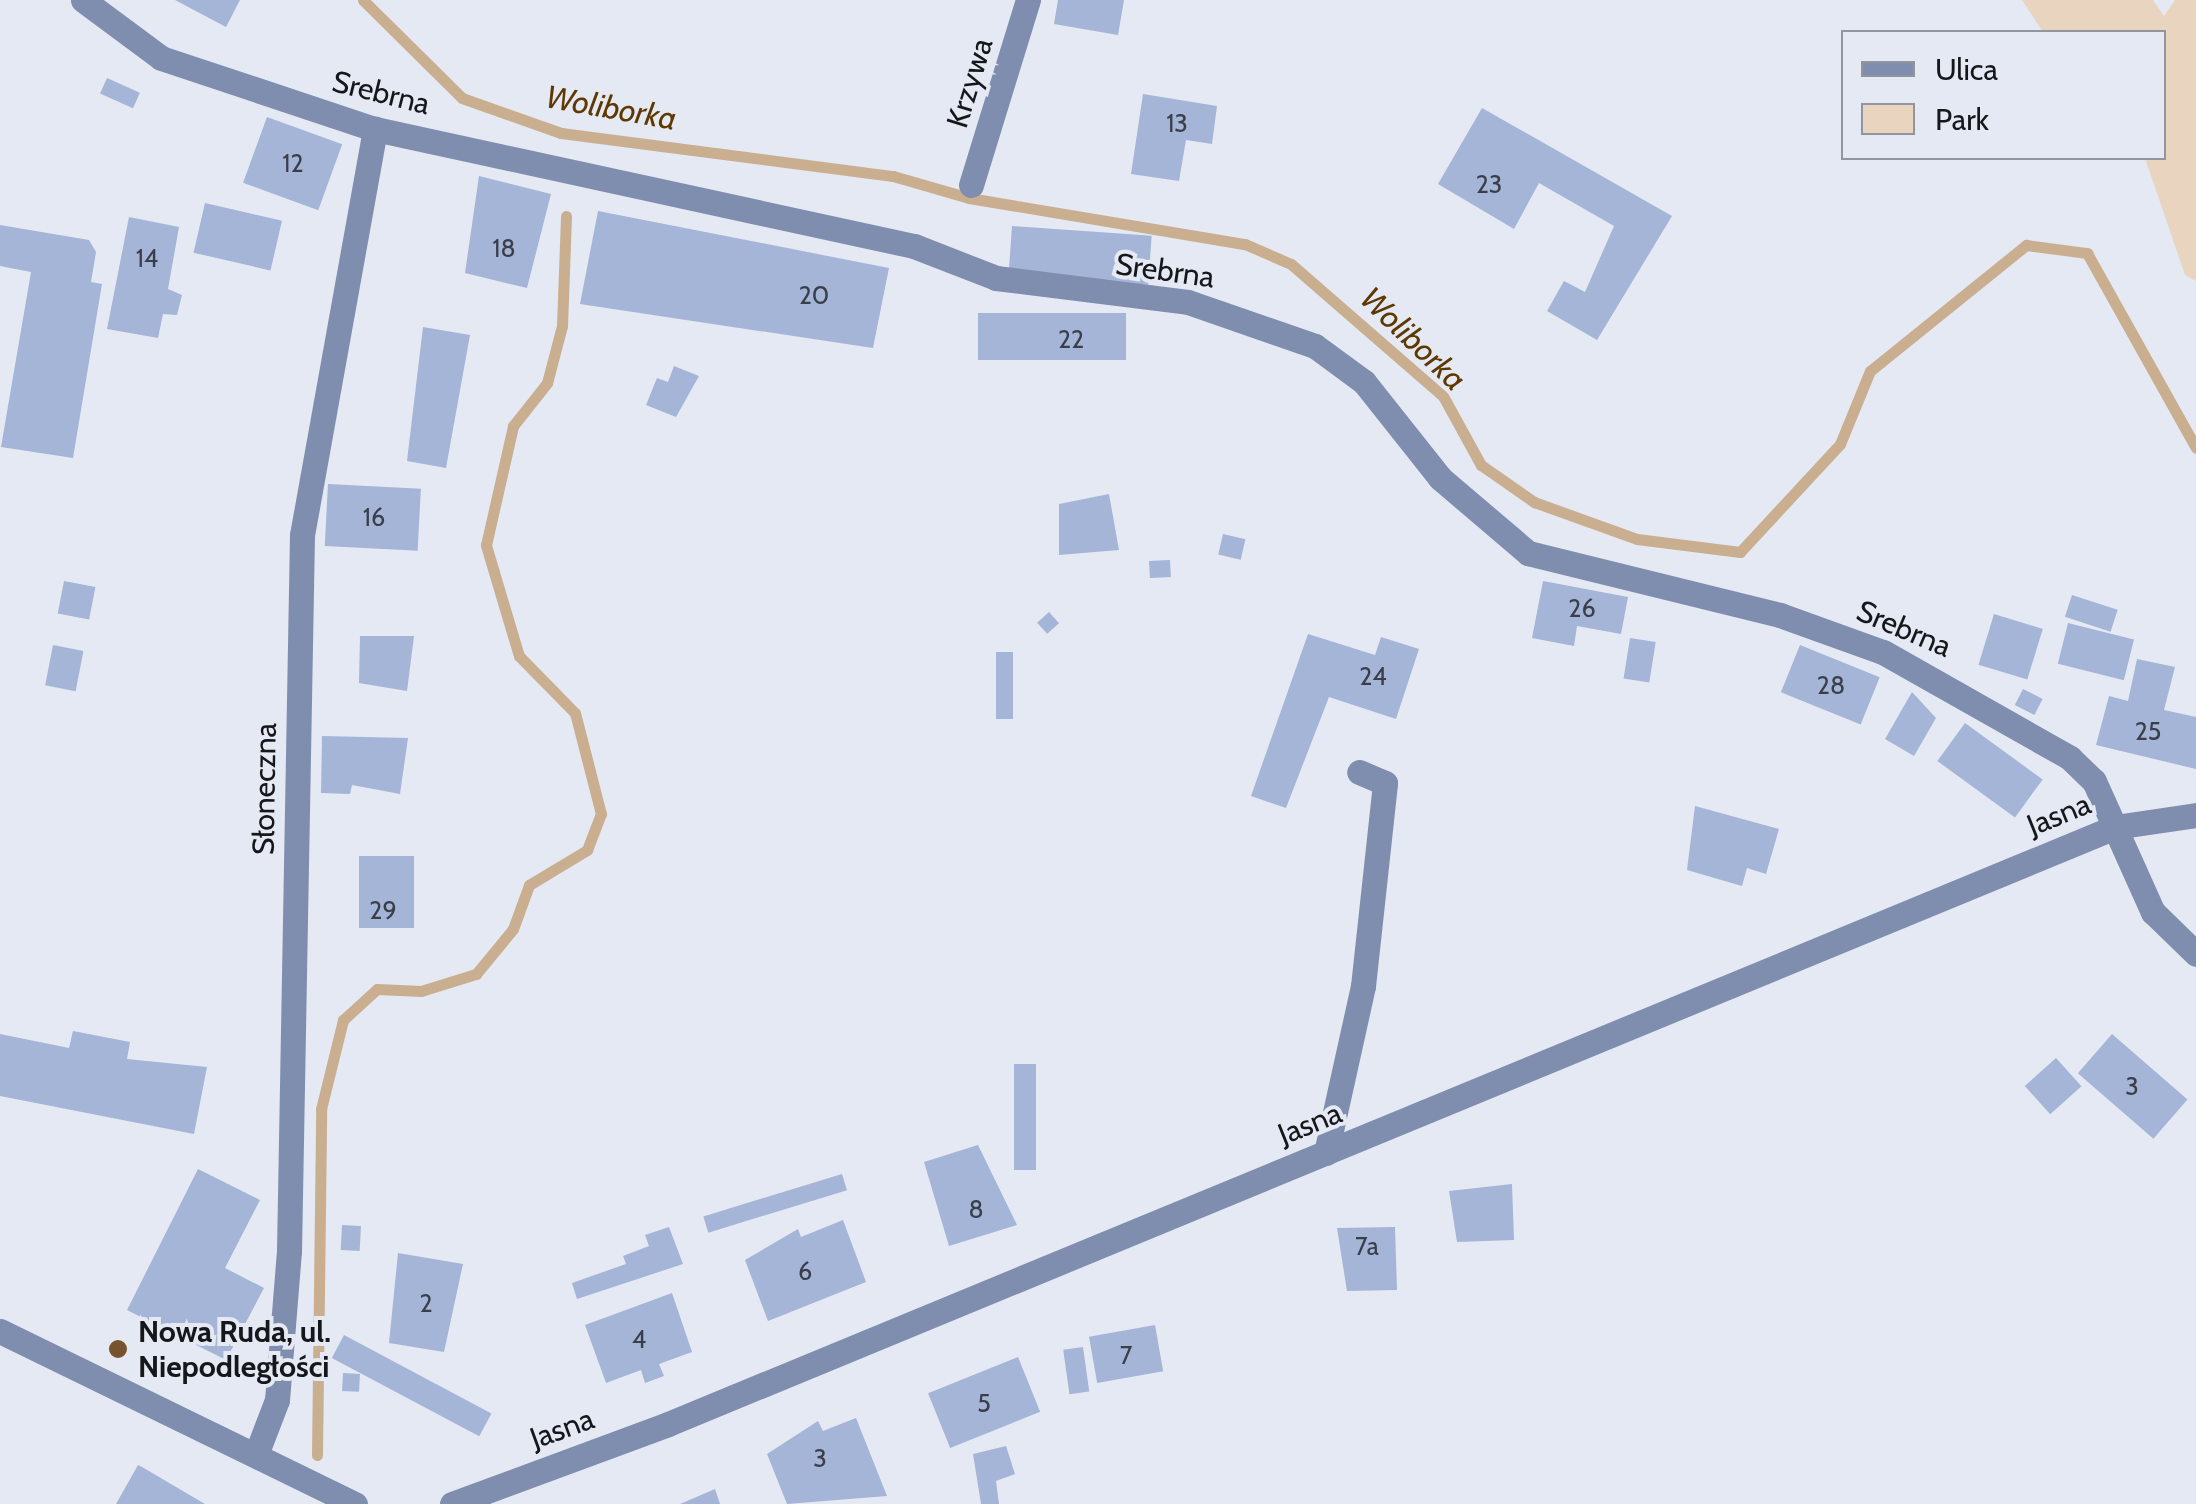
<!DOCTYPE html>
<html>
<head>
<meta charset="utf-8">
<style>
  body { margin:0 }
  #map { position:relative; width:2196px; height:1504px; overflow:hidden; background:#e4e9f3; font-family:Cabin,sans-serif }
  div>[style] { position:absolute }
  .green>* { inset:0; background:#e8d4bf }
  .stream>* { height:11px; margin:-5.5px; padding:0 5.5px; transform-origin:5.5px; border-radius:5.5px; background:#caae90 }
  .building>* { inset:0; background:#a5b5d7; transform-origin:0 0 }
  .minor>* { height:25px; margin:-12.5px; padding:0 12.5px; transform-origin:12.5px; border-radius:12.5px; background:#7f8eae }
  .tertiary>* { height:25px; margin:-12.5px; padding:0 12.5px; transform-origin:12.5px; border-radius:12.5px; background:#7f8eae }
  .dots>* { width:28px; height:28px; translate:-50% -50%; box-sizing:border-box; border:5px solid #e4e9f3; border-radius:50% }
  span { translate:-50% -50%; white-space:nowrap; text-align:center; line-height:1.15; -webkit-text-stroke:8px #e4e9f3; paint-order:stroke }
  .number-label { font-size:25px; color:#393e49 }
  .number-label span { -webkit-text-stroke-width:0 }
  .street-label { font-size:30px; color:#15171a }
  .poi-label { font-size:30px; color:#15171a; font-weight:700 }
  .left { translate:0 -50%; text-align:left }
  .water-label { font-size:32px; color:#5e3801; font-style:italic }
  .legend { position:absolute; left:1841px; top:30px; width:325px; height:130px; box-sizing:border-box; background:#e4e9f3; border:2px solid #91959c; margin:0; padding:12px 18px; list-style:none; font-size:30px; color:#15171a }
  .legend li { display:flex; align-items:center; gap:20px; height:50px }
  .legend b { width:50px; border:2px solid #91959c }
</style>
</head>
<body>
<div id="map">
  <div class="green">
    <i style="clip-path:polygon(2022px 0,2153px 0,2164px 16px,2175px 0,2196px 0,2196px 281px,2185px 275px,2145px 158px,2164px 158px,2164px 32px,2043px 32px)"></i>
  </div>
  <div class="stream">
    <i style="left:363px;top:0;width:139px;rotate:44.7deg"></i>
    <i style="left:462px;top:98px;width:105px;rotate:19.5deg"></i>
    <i style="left:561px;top:133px;width:335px;rotate:7.4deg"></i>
    <i style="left:893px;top:176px;width:79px;rotate:16.1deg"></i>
    <i style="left:969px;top:198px;width:280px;rotate:9.5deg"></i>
    <i style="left:1245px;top:244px;width:50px;rotate:23.5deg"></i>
    <i style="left:1291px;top:264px;width:201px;rotate:41deg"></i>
    <i style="left:1443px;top:396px;width:79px;rotate:61.2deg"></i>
    <i style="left:1481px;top:465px;width:65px;rotate:34.9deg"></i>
    <i style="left:1534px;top:502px;width:109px;rotate:19.8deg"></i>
    <i style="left:1637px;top:539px;width:104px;rotate:7.2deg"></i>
    <i style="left:1740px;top:552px;width:147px;rotate:-47.2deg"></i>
    <i style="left:1840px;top:444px;width:79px;rotate:-67.7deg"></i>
    <i style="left:1870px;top:371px;width:201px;rotate:-38.9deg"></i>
    <i style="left:2026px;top:245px;width:62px;rotate:7.5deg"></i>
    <i style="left:2087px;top:253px;width:223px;rotate:60.8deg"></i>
    <i style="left:317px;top:1455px;width:346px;rotate:-89.3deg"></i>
    <i style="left:321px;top:1109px;width:92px;rotate:-76.1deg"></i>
    <i style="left:343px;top:1020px;width:46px;rotate:-42.4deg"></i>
    <i style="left:377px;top:989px;width:44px;rotate:2.6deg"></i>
    <i style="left:421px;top:991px;width:58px;rotate:-17.2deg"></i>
    <i style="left:476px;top:974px;width:58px;rotate:-50.6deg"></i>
    <i style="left:513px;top:929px;width:47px;rotate:-70deg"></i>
    <i style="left:529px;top:885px;width:68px;rotate:-31.1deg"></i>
    <i style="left:587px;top:850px;width:39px;rotate:-69deg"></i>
    <i style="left:601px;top:814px;width:104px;rotate:-104.4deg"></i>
    <i style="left:575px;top:713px;width:80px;rotate:-134.5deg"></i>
    <i style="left:519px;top:656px;width:116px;rotate:-106.6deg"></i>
    <i style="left:486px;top:545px;width:122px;rotate:-77.2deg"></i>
    <i style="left:513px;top:426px;width:55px;rotate:-51.7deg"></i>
    <i style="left:547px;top:383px;width:59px;rotate:-75.3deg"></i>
    <i style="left:562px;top:326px;width:110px;rotate:-87.9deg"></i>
  </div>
  <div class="building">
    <i style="clip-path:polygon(175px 0,240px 0,226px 27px)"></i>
    <i style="clip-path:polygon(1058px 0,1124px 0,1118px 35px,1054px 24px)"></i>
    <i style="left:107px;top:78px;width:36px;height:17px;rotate:24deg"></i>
    <i style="clip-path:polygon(1143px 94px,1217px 106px,1212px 144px,1186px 140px,1179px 181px,1131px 174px)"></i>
    <i style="clip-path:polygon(1482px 108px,1672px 216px,1597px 340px,1547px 311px,1564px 281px,1585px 292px,1614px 226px,1539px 183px,1514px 229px,1438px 184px)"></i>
    <i style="left:267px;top:117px;width:80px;height:70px;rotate:20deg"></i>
    <i style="clip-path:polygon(479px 176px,551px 194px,527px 288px,465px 273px)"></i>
    <i style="left:205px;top:203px;width:79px;height:51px;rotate:13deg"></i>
    <i style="clip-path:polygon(598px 211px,889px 268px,873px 348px,580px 304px)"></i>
    <i style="clip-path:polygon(129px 217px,179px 227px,168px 289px,182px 295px,177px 315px,163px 314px,158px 338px,107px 329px)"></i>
    <i style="clip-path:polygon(0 225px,89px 240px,96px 252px,91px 282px,102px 284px,73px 458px,1px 447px,31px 272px,0 266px)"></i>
    <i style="left:1012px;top:226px;width:140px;height:49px;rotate:4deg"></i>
    <i style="left:1126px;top:313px;width:47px;height:148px;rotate:90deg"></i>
    <i style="clip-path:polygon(423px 327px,470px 335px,446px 468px,407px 461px)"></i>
    <i style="clip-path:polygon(674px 366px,699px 376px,676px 417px,646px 405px,657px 378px,668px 382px)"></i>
    <i style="left:328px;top:484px;width:93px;height:62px;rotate:3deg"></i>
    <i style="clip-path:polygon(1109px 494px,1119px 550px,1059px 555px,1059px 504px)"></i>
    <i style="left:1223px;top:534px;width:23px;height:21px;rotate:13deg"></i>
    <i style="left:1170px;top:560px;width:17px;height:21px;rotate:87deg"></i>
    <i style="left:64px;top:581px;width:32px;height:33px;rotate:11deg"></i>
    <i style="clip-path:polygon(1543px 581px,1628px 597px,1621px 634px,1577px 626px,1574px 646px,1532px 638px)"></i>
    <i style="left:2072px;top:595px;width:48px;height:23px;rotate:18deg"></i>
    <i style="left:1049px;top:612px;width:15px;height:16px;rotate:48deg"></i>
    <i style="left:1994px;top:614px;width:51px;height:53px;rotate:17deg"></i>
    <i style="left:2068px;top:623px;width:68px;height:42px;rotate:14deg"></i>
    <i style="clip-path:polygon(1308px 634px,1375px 655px,1381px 637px,1419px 649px,1396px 719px,1329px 697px,1286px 808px,1251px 796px)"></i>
    <i style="clip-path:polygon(360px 636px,414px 636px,407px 691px,359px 683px)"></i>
    <i style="left:1630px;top:638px;width:26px;height:41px;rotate:9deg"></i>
    <i style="left:53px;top:645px;width:31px;height:41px;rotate:11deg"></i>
    <i style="left:1800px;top:645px;width:86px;height:51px;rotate:22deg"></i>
    <i style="left:996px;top:652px;width:17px;height:67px"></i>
    <i style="clip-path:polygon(2137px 659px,2175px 667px,2164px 710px,2196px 717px,2196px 769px,2096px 745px,2109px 696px,2128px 701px)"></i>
    <i style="left:2023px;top:689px;width:22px;height:18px;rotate:27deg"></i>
    <i style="clip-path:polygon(1912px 692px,1936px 718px,1914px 756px,1885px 739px)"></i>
    <i style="left:1965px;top:723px;width:96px;height:47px;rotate:36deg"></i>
    <i style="clip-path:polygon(322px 736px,408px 738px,400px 794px,352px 785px,350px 794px,321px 793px)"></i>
    <i style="clip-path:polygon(1695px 806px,1779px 829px,1766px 874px,1747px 868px,1742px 886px,1687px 870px)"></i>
    <i style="left:359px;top:856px;width:55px;height:72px"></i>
    <i style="clip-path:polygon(73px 1031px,130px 1042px,127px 1059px,207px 1067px,194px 1134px,0 1096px,0 1034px,69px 1048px)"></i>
    <i style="left:2112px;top:1034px;width:100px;height:52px;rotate:41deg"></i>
    <i style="left:2056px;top:1058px;width:38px;height:42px;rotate:48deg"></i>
    <i style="left:1014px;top:1064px;width:22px;height:106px"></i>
    <i style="clip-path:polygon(978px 1145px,1017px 1225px,949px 1246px,924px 1162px)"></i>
    <i style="clip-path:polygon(198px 1169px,260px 1200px,225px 1268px,264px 1288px,226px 1360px,127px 1310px)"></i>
    <i style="left:842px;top:1174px;width:17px;height:145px;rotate:73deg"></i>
    <i style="clip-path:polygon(1512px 1184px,1514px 1240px,1457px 1242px,1449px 1191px)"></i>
    <i style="clip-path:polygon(843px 1220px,866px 1282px,768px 1321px,745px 1260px,798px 1229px,801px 1237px)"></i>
    <i style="left:342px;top:1225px;width:19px;height:25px;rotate:3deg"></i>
    <i style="clip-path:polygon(669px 1227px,683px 1264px,577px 1299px,572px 1283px,626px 1264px,623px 1256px,649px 1246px,645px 1235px)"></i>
    <i style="clip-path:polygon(1395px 1227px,1397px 1290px,1347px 1291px,1337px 1228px)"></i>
    <i style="clip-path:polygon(398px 1253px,463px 1264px,444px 1352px,389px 1343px)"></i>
    <i style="clip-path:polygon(672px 1293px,692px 1352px,659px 1364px,664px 1376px,645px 1383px,641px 1370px,606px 1383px,585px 1325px)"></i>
    <i style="left:1155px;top:1325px;width:47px;height:67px;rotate:80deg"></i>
    <i style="left:344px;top:1335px;width:167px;height:26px;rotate:28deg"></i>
    <i style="left:1083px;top:1347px;width:45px;height:20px;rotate:82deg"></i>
    <i style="left:1018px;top:1357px;width:59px;height:97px;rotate:68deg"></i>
    <i style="left:343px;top:1373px;width:17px;height:18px;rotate:3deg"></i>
    <i style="clip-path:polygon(856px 1418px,887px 1496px,787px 1504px,767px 1454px,818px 1421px,823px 1431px)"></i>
    <i style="clip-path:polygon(1006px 1446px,1015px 1474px,996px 1481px,999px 1504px,981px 1504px,973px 1454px)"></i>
    <i style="clip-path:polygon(138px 1465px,142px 1467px,205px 1504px,116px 1504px)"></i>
    <i style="clip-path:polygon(715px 1489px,720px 1504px,680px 1504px)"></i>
  </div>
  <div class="minor">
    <i style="left:83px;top:0;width:97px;rotate:36.6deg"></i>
    <i style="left:161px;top:58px;width:225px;rotate:18.4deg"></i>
    <i style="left:375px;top:129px;width:552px;rotate:12.25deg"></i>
    <i style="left:914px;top:246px;width:88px;rotate:21.3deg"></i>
    <i style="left:996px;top:278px;width:193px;rotate:7.1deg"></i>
    <i style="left:1188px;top:302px;width:134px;rotate:19.1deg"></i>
    <i style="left:1315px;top:346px;width:61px;rotate:36.3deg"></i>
    <i style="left:1364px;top:382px;width:122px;rotate:51.6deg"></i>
    <i style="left:1440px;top:478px;width:116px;rotate:40.4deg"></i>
    <i style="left:1528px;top:553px;width:260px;rotate:13.8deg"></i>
    <i style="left:1780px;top:615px;width:109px;rotate:19.8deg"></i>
    <i style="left:1883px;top:652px;width:215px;rotate:29.5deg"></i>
    <i style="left:2070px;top:758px;width:33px;rotate:44deg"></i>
    <i style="left:2094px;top:781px;width:144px;rotate:65.8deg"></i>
    <i style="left:2153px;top:912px;width:60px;rotate:44.3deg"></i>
    <i style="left:971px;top:185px;width:194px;rotate:-72.9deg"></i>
    <i style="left:1326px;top:1153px;width:171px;rotate:-77.5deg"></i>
    <i style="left:1363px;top:986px;width:204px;rotate:-83.8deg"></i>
    <i style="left:1385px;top:783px;width:28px;rotate:-157deg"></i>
    <i style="left:257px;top:1452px;width:56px;rotate:-69deg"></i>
    <i style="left:277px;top:1400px;width:149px;rotate:-85.4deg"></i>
    <i style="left:289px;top:1251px;width:716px;rotate:-88.96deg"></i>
    <i style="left:302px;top:535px;width:413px;rotate:-79.8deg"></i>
    <i style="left:452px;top:1504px;width:230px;rotate:-20.3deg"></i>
    <i style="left:668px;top:1424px;width:1565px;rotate:-22.42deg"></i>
    <i style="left:2115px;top:827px;width:82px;rotate:-8.4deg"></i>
  </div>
  <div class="tertiary">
    <i style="left:0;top:1331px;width:395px;rotate:26deg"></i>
  </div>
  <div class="dots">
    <i style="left:118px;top:1349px;background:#76532c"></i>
  </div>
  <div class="number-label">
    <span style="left:1177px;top:123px">13</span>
    <span style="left:293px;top:163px">12</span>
    <span style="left:1489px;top:184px">23</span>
    <span style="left:504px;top:248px">18</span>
    <span style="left:147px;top:258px">14</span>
    <span style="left:814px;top:295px">20</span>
    <span style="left:1071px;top:339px">22</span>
    <span style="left:374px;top:517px">16</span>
    <span style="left:1582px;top:608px">26</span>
    <span style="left:1373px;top:676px">24</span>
    <span style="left:1831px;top:685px">28</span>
    <span style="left:2148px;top:731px">25</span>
    <span style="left:383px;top:910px">29</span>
    <span style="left:2132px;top:1086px">3</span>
    <span style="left:976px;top:1209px">8</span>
    <span style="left:1367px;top:1246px">7a</span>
    <span style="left:805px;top:1271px">6</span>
    <span style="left:426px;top:1303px">2</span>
    <span style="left:639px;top:1339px">4</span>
    <span style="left:1126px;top:1355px">7</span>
    <span style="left:984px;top:1403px">5</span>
    <span style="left:820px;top:1458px">3</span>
  </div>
  <div class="street-label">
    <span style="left:970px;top:83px;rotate:-73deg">Krzywa</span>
    <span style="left:381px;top:93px;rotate:14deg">Srebrna</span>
    <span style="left:1165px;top:271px;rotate:8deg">Srebrna</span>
    <span style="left:1904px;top:629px;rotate:23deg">Srebrna</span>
    <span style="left:265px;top:789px;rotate:-89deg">Słoneczna</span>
    <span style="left:2059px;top:815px;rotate:-22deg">Jasna</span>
    <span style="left:1310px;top:1124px;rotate:-22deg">Jasna</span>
    <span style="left:562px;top:1429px;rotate:-20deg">Jasna</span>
  </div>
  <div class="poi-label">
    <span class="left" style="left:138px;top:1349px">Nowa Ruda, ul.<br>Niepodległości</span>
  </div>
  <div class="water-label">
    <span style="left:611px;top:108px;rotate:10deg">Woliborka</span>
    <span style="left:1413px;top:339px;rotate:44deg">Woliborka</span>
  </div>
  <ul class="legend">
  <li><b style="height:12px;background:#7f8eae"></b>Ulica</li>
  <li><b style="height:28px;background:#e8d4bf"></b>Park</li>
  </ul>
</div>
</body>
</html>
